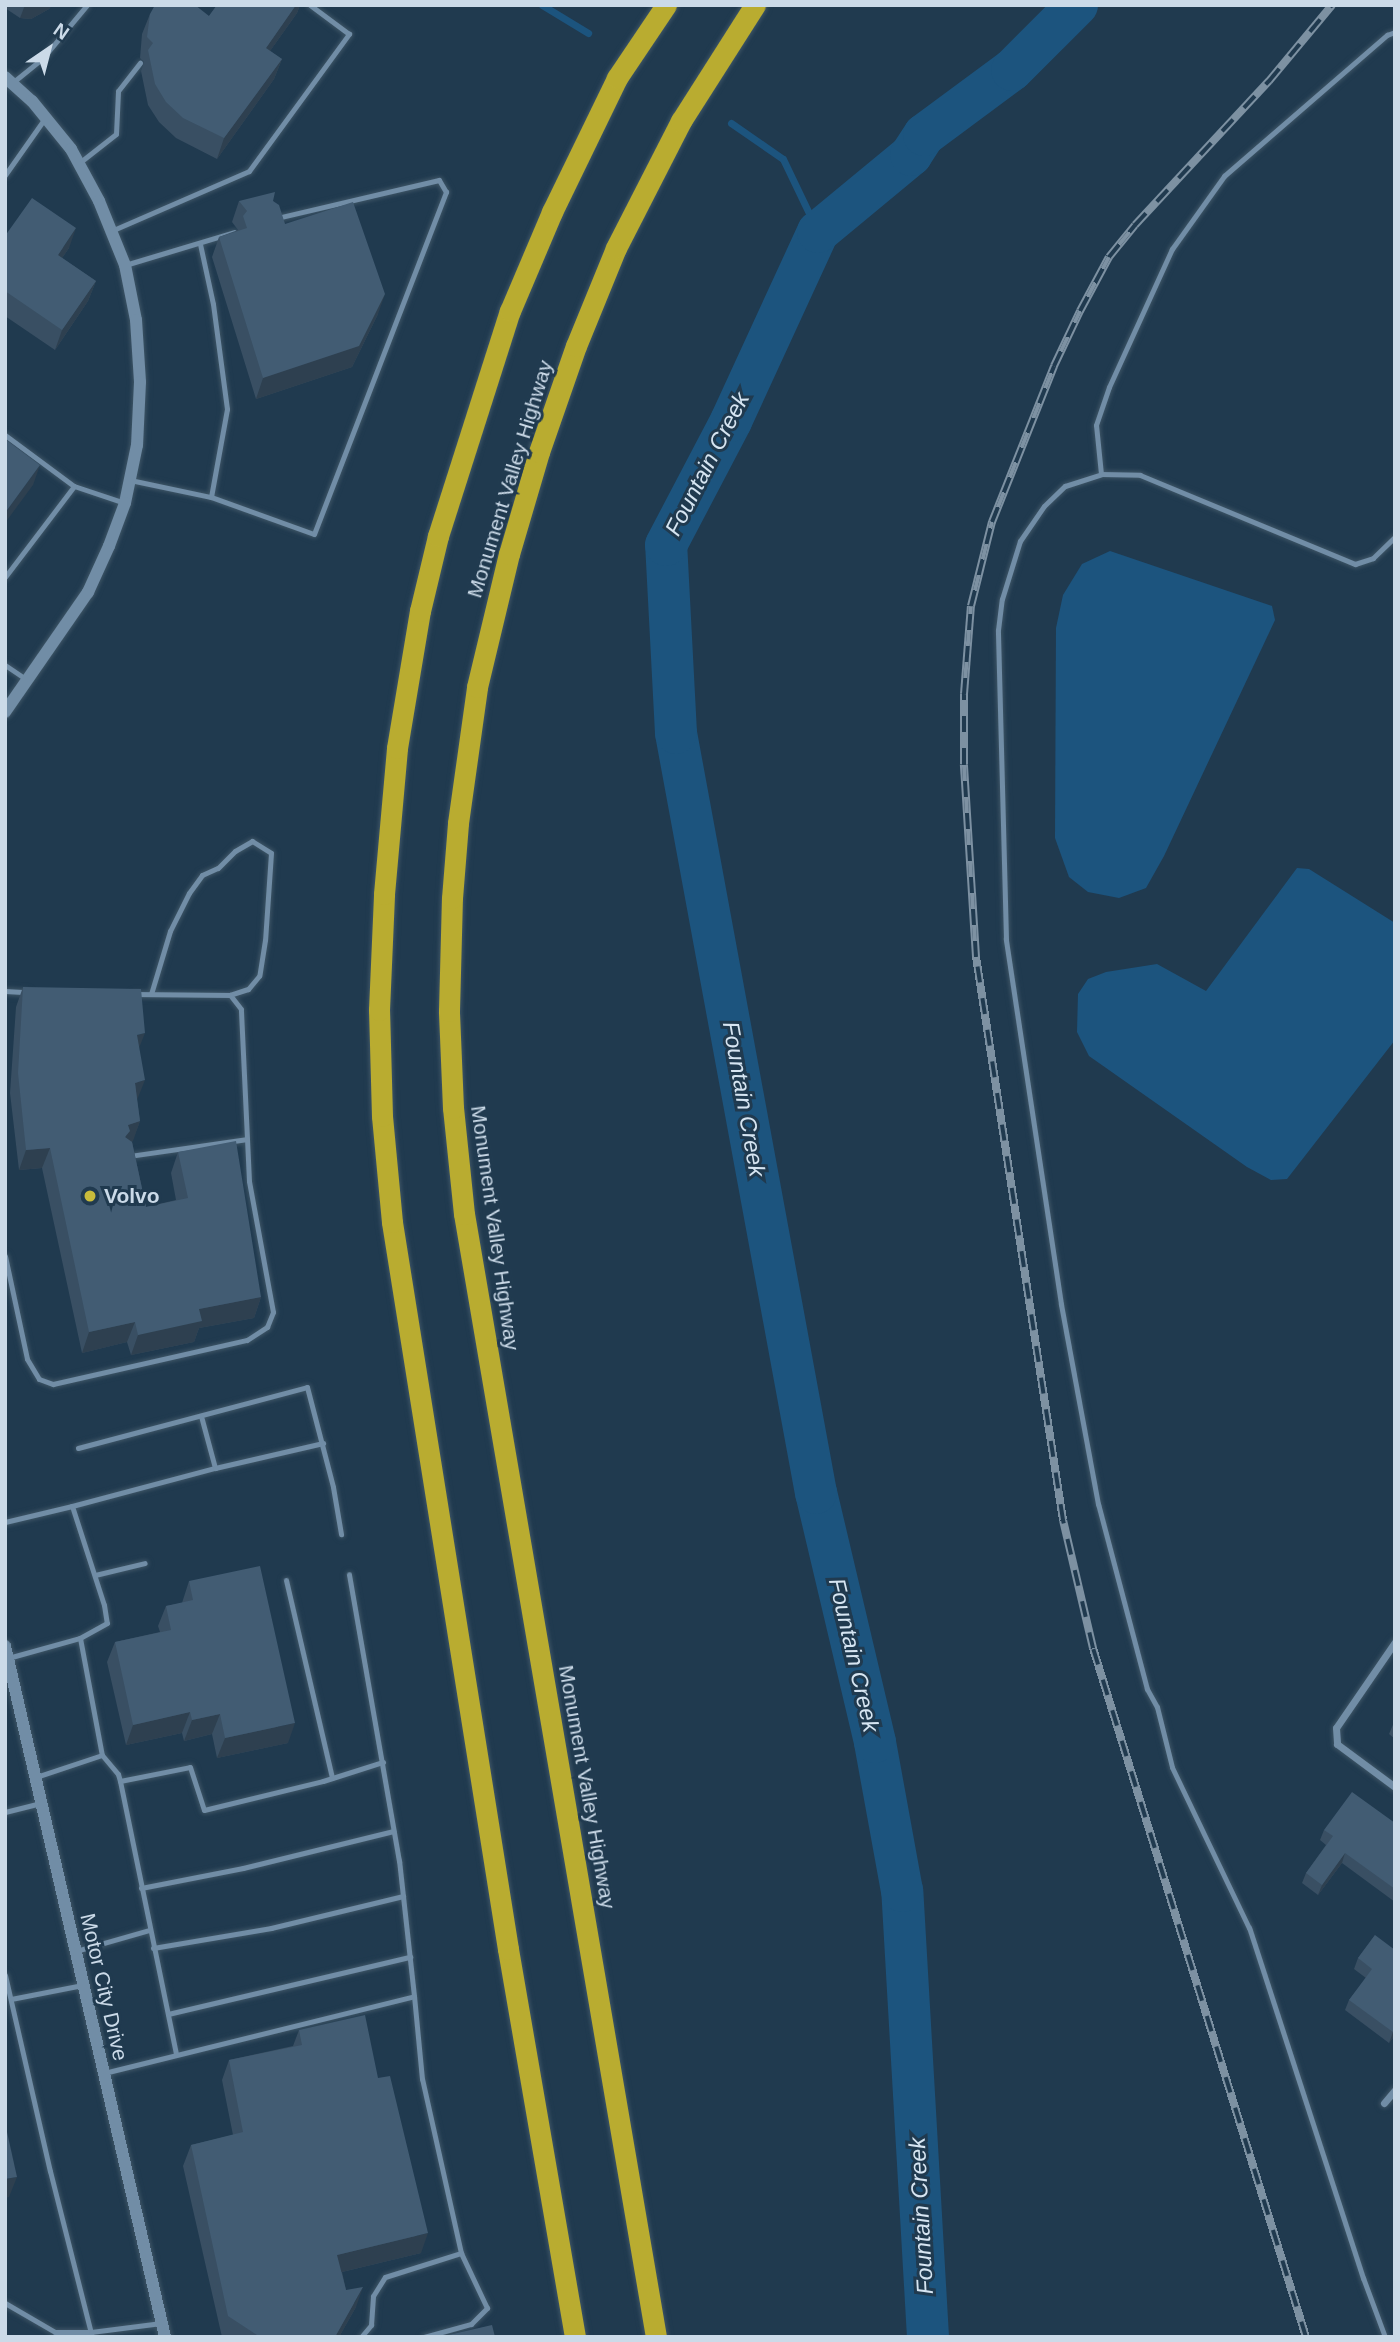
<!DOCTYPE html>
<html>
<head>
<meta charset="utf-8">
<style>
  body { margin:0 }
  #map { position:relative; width:1400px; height:2342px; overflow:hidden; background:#203a4f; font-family:Arial,sans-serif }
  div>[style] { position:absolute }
  .water>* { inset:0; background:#1c547e }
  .stream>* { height:7px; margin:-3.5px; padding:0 3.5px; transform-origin:3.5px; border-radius:3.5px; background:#1c547e }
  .river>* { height:42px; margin:-21px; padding:0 21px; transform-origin:21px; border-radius:21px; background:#1c547e }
  .roads { filter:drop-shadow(0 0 2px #3e5566) drop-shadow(0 0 2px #3e5566) }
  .service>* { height:5px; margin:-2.5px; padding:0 2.5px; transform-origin:2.5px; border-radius:2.5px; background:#718da6 }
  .minor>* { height:7px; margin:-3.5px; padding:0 3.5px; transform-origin:3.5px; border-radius:3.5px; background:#718da6 }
  .tertiary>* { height:12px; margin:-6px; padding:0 6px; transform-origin:6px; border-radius:6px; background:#718da6 }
  .motorway>* { height:21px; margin:-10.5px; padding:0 10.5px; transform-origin:10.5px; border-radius:10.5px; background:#b9ac30 }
  .rail>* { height:8px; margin-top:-4px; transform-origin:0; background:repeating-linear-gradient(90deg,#203a4f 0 16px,#7d91a2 0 32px); box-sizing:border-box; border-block:2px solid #7d91a2 }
  .wall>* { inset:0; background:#394f63 }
  .shaded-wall>* { inset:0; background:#2e4050 }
  .building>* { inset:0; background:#425c73 }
  .dots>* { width:19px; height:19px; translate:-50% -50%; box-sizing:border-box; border:4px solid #203a4f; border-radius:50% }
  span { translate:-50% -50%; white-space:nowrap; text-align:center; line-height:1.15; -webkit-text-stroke:6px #203a4f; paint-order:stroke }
  .street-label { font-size:21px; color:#cbdae8 }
  .poi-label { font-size:21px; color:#cbdae8; font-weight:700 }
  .left { translate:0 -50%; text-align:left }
  .water-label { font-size:23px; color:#d6e5f2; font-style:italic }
  .frame { position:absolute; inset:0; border:7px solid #cbdae8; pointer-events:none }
  .north { position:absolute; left:14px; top:14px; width:70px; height:70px; -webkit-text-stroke:5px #203a4f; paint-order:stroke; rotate:35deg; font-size:19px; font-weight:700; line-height:28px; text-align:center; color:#cbdae8 }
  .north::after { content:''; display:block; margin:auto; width:24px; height:32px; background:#cbdae8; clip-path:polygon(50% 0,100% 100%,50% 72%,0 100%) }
</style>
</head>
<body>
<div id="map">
  <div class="water">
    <i style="clip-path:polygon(1110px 551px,1272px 606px,1275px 620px,1164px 856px,1146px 888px,1119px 898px,1088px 892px,1069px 877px,1055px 838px,1056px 628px,1063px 595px,1082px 564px)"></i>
    <i style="clip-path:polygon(1297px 868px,1309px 869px,1395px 923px,1395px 1040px,1287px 1179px,1271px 1180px,1247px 1167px,1089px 1056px,1077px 1032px,1078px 994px,1088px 979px,1106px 972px,1157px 964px,1206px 991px)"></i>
  </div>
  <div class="stream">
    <i style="left:542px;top:5px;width:54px;rotate:31.3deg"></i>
    <i style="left:731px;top:123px;width:63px;rotate:34.7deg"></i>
    <i style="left:783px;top:159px;width:81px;rotate:64.4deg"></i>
  </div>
  <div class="river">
    <i style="left:928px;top:2337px;width:447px;rotate:-93.3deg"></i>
    <i style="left:902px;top:1891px;width:151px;rotate:-100.3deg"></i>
    <i style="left:875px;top:1742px;width:256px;rotate:-103.3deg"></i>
    <i style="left:816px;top:1493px;width:773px;rotate:-100.44deg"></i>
    <i style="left:676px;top:733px;width:188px;rotate:-93deg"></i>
    <i style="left:666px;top:545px;width:140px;rotate:-62.3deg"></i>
    <i style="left:731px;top:421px;width:208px;rotate:-65.3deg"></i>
    <i style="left:818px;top:232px;width:121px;rotate:-39.6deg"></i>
    <i style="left:911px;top:155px;width:24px;rotate:-57deg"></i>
    <i style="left:924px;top:135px;width:109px;rotate:-36.5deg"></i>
    <i style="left:1012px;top:70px;width:92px;rotate:-45deg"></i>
  </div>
  <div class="roads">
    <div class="service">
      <i style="left:12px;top:83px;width:38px;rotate:-39deg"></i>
      <i style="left:42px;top:59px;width:70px;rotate:-50.2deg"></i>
      <i style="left:79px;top:163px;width:47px;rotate:-38.1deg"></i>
      <i style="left:116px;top:134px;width:43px;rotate:-87.3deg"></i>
      <i style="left:118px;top:91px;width:36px;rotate:-52deg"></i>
      <i style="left:5px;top:175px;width:70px;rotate:-54.9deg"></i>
      <i style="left:111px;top:231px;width:150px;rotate:-23.5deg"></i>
      <i style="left:249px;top:171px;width:170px;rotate:-53.9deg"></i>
      <i style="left:349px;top:34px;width:49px;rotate:-143.4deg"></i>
      <i style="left:200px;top:244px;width:61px;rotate:77.8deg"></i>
      <i style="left:213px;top:304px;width:106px;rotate:82.4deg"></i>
      <i style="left:227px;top:409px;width:89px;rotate:100.3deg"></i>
      <i style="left:125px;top:265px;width:114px;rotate:-16.8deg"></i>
      <i style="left:5px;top:435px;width:86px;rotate:36.5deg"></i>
      <i style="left:74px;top:486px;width:54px;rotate:18.4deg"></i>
      <i style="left:1101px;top:474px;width:49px;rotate:-95.8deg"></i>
      <i style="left:1096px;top:425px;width:40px;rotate:-71.1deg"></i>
      <i style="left:1109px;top:387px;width:152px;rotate:-65.5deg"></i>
      <i style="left:1172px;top:249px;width:90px;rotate:-54.5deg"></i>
      <i style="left:1224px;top:176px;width:216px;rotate:-40.9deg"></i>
      <i style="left:1387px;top:35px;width:9px;rotate:-21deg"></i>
      <i style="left:130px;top:480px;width:83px;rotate:11.9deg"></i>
      <i style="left:211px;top:497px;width:109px;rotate:19.8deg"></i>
      <i style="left:314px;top:534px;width:367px;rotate:-68.9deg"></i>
      <i style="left:446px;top:192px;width:14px;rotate:-120deg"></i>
      <i style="left:439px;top:180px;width:166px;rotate:166.8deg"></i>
      <i style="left:5px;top:577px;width:114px;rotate:-52.8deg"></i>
      <i style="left:5px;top:665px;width:25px;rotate:34deg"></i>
      <i style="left:5px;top:991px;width:22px;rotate:3deg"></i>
      <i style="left:151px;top:994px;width:66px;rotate:-73.2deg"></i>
      <i style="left:170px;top:931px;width:42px;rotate:-63.4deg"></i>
      <i style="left:189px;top:893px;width:22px;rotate:-54deg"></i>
      <i style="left:202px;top:875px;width:17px;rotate:-24deg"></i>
      <i style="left:218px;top:868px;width:24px;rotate:-45deg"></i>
      <i style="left:235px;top:851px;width:20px;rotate:-30deg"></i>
      <i style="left:252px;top:841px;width:22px;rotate:32deg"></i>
      <i style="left:271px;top:853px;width:87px;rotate:93.9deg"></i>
      <i style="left:265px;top:940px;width:36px;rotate:99deg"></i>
      <i style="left:259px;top:976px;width:17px;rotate:130deg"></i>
      <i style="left:248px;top:989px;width:19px;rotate:162deg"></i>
      <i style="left:129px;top:1156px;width:119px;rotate:-8.2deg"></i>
      <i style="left:5px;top:1256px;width:105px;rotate:77.9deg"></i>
      <i style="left:27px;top:1359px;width:23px;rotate:59deg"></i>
      <i style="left:39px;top:1379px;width:15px;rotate:20deg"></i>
      <i style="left:53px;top:1384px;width:199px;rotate:-12.8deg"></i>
      <i style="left:247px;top:1340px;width:24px;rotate:-33deg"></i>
      <i style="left:267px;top:1327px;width:16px;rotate:-68deg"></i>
      <i style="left:273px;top:1312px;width:133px;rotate:-100.4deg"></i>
      <i style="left:249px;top:1181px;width:172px;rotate:-92.7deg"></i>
      <i style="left:241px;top:1009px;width:18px;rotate:-128deg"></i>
      <i style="left:230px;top:995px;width:96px;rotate:-179.4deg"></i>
      <i style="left:201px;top:1416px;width:54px;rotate:74.9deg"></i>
      <i style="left:78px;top:1448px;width:237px;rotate:-14.9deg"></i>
      <i style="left:307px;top:1387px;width:103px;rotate:75.4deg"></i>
      <i style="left:333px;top:1487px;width:48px;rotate:80.3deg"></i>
      <i style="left:72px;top:1506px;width:148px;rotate:-14.9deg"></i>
      <i style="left:215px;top:1468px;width:111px;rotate:-13deg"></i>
      <i style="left:5px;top:1522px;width:69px;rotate:-13.4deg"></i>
      <i style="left:72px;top:1506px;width:104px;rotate:72.1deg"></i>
      <i style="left:104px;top:1605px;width:18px;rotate:81deg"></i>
      <i style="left:107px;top:1623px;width:31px;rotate:151deg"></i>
      <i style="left:95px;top:1575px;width:51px;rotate:-13.5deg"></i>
      <i style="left:286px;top:1580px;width:203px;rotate:76.9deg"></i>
      <i style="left:8px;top:1658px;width:75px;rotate:-15.5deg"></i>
      <i style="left:80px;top:1638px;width:119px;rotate:79.4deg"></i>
      <i style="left:102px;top:1755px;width:70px;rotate:161.6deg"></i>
      <i style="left:102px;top:1755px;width:25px;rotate:50deg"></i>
      <i style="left:118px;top:1774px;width:7px;rotate:74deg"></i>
      <i style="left:120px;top:1781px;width:279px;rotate:78.4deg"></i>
      <i style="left:120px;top:1781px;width:71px;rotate:-11.3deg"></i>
      <i style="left:190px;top:1767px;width:45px;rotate:72deg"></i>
      <i style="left:204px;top:1810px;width:122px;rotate:-13.7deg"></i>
      <i style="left:323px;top:1781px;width:63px;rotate:-17.6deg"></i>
      <i style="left:5px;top:1812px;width:36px;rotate:-14deg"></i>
      <i style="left:141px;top:1888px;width:104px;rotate:-11.1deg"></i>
      <i style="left:243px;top:1868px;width:155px;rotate:-13.8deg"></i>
      <i style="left:153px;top:1948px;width:120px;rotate:-9.6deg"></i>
      <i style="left:271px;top:1928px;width:136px;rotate:-13.6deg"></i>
      <i style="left:76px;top:1951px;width:76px;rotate:-16deg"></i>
      <i style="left:5px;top:1975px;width:201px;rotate:77.1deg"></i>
      <i style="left:50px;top:2171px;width:171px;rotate:75.8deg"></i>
      <i style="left:11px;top:1999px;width:73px;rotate:-11deg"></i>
      <i style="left:168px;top:2014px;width:249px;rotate:-13.3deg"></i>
      <i style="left:104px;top:2073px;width:319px;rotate:-13.9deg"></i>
      <i style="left:414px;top:1996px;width:136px;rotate:-96.3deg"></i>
      <i style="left:399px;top:1861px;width:291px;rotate:-99.9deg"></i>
      <i style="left:5px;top:2303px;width:58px;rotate:30.1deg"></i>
      <i style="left:55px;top:2332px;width:36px"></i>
      <i style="left:91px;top:2332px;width:71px;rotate:-7.3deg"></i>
      <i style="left:361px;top:2337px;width:16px;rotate:-50deg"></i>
      <i style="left:371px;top:2325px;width:29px;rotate:-86deg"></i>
      <i style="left:373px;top:2296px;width:22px;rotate:-58deg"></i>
      <i style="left:385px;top:2277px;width:80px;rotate:-17.5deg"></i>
      <i style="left:461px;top:2253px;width:178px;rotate:-102.6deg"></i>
      <i style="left:422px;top:2079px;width:83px;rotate:-95.5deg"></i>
      <i style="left:424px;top:2337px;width:49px;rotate:-15.5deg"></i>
      <i style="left:471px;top:2324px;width:23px;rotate:-45deg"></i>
      <i style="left:487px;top:2308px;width:61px;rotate:-115.3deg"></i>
      <i style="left:1385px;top:2337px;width:63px;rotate:-110.4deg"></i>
      <i style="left:1363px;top:2278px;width:368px;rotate:-108deg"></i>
      <i style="left:1249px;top:1928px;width:178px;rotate:-115.6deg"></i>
      <i style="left:1172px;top:1767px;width:62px;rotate:-104deg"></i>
      <i style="left:1157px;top:1707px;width:21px;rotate:-119deg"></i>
      <i style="left:1147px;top:1689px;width:191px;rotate:-104.8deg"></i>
      <i style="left:1098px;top:1504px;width:203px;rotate:-100.5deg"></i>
      <i style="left:1061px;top:1304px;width:369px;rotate:-98.6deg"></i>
      <i style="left:1006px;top:939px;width:309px;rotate:-91.5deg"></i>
      <i style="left:998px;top:630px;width:31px;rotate:-83deg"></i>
      <i style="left:1002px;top:599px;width:61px;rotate:-72.8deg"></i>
      <i style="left:1020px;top:541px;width:42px;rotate:-55.6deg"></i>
      <i style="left:1044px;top:506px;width:29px;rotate:-44deg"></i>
      <i style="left:1065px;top:486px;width:38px;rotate:-18deg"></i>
      <i style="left:1101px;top:474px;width:39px;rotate:1deg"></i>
      <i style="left:1140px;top:475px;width:233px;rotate:22.5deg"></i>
      <i style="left:1355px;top:564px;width:19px;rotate:-18deg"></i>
      <i style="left:1373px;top:558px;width:30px;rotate:-44deg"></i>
    </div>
    <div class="minor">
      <i style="left:1395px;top:1642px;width:104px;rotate:124.5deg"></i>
      <i style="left:1336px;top:1728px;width:16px;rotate:86deg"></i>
      <i style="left:1337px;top:1744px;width:72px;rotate:36.6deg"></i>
      <i style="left:1384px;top:2103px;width:17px;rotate:-50deg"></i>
    </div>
    <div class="tertiary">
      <i style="left:5px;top:77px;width:36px;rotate:42deg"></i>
      <i style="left:32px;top:101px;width:62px;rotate:50.9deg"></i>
      <i style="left:71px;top:149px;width:59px;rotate:61.7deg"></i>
      <i style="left:99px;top:201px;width:69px;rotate:67.9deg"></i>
      <i style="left:125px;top:265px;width:56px;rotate:78.7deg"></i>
      <i style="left:136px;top:320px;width:62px;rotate:86.3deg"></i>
      <i style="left:140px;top:382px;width:63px;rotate:92.7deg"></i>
      <i style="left:137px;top:445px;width:59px;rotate:101.7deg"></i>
      <i style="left:125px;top:503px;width:46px;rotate:110.4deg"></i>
      <i style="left:109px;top:546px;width:51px;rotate:114.5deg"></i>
      <i style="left:88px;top:592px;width:146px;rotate:124.7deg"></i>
      <i style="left:5px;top:1646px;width:709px;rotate:76.96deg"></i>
    </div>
    <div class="motorway">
      <i style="left:575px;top:2337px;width:394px;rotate:-99.8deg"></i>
      <i style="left:508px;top:1949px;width:736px;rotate:-99.07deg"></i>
      <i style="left:392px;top:1222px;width:106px;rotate:-95.4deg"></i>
      <i style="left:382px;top:1116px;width:106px;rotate:-91.6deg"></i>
      <i style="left:379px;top:1010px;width:116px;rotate:-87.5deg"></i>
      <i style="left:384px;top:894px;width:147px;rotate:-84.9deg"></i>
      <i style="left:397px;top:748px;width:139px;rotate:-80.5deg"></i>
      <i style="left:420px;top:611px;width:77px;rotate:-76.5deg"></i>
      <i style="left:438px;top:536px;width:236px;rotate:-72.3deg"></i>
      <i style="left:510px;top:311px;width:108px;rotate:-67deg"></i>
      <i style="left:552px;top:212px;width:149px;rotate:-64.1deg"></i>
      <i style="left:617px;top:78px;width:88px;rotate:-56.1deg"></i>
      <i style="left:656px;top:2337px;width:1139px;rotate:-99.7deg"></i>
      <i style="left:464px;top:1214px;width:107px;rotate:-95.9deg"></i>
      <i style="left:453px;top:1108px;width:97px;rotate:-92.4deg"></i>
      <i style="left:449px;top:1011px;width:113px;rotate:-88.5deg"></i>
      <i style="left:452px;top:898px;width:75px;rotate:-85.4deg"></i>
      <i style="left:458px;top:823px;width:137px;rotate:-82deg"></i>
      <i style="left:477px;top:687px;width:137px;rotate:-76.5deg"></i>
      <i style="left:509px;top:554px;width:106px;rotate:-73.6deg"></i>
      <i style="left:539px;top:452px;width:112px;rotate:-70.8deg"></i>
      <i style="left:576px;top:346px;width:106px;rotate:-67.8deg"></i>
      <i style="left:616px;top:248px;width:143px;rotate:-62.9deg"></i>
      <i style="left:681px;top:121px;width:138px;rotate:-57.5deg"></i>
    </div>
  </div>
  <div class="rail">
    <i style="left:1306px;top:2337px;width:721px;rotate:-107.18deg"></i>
    <i style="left:1093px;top:1648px;width:131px;rotate:-103.2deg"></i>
    <i style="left:1063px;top:1520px;width:570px;rotate:-98.78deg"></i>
    <i style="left:976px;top:957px;width:193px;rotate:-93.6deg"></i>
    <i style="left:964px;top:764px;width:70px;rotate:-90deg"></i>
    <i style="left:964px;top:694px;width:88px;rotate:-85.5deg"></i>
    <i style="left:971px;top:606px;width:87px;rotate:-76deg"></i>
    <i style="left:992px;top:522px;width:168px;rotate:-68.3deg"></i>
    <i style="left:1054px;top:366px;width:61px;rotate:-64.7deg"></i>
    <i style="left:1080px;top:311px;width:61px;rotate:-61.8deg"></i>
    <i style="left:1109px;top:257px;width:41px;rotate:-50.9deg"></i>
    <i style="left:1135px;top:225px;width:197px;rotate:-47.1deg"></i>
    <i style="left:1269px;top:81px;width:99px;rotate:-50.3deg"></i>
  </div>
  <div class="wall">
    <i style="clip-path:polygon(5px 5px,52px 5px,49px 9px,31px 19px,20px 18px,5px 8px)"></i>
    <i style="clip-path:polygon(217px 5px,300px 5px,297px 13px,270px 51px,282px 59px,274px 79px,217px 159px,176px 138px,159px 122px,148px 105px,141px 71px,144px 62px,140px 58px,142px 34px,150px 14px,209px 16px)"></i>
    <i style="clip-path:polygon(239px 201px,273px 201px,285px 224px,378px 314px,352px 367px,256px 399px,212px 257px,219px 237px,238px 230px,232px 222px)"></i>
    <i style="clip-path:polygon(5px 236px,69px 248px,62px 258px,96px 281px,88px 301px,55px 350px,5px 316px)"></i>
    <i style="clip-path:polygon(23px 987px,139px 1048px,137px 1100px,140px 1121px,132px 1142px,146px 1207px,176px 1200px,171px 1173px,178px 1152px,261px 1297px,254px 1318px,199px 1328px,194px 1342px,131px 1355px,127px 1342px,82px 1353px,42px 1168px,19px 1170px,10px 1093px,16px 1007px)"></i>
    <i style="clip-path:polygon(189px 1581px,288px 1743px,217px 1758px,212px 1734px,184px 1741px,182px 1733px,126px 1745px,107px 1662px,115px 1642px,160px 1632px,158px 1626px,166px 1606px,182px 1603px)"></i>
    <i style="clip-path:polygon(1395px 1720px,1395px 1739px,1389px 1734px)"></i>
    <i style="clip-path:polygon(1395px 1823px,1395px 1902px,1342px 1863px,1318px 1895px,1302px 1883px,1306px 1873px,1326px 1845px,1320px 1840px,1324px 1830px)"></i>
    <i style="clip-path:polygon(1375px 1935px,1395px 2035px,1389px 2043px,1345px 2010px,1349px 2000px,1366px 1978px,1354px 1969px,1358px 1958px)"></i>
    <i style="clip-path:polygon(299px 2030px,378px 2078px,421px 2253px,342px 2272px,346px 2290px,356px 2307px,339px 2337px,222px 2337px,183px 2166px,191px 2145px,233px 2135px,222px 2080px,229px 2060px,293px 2046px)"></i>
  </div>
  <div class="shaded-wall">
    <i style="clip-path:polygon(25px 5px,52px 5px,49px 9px,31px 19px,20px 18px)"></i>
    <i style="clip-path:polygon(296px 5px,300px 5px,297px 13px,258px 68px,266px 48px)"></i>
    <i style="clip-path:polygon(282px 59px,274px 79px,217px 159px,224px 138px)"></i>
    <i style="clip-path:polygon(76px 228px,69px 248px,50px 275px,58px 255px)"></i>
    <i style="clip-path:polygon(96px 281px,88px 301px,55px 350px,62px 330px)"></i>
    <i style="clip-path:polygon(385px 294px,378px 314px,352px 367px,256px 399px,263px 378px)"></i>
    <i style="clip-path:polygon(40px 465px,33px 485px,5px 523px,5px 513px)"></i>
    <i style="clip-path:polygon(145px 1033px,137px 1053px,137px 1035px)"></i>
    <i style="clip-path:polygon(145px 1080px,137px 1100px,135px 1083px)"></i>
    <i style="clip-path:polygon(140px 1121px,133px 1141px,125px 1144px,122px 1152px,128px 1125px)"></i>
    <i style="clip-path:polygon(50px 1148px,42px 1168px,19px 1170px,26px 1150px)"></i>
    <i style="clip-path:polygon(261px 1297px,254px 1318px,199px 1328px,194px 1342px,131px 1355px,138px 1335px,199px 1309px)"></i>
    <i style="clip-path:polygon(135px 1322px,127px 1342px,82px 1353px,89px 1332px)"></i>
    <i style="clip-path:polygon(190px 1712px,182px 1733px,126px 1745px,133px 1725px)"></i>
    <i style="clip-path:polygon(220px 1714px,212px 1734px,184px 1741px,192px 1720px)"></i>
    <i style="clip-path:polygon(295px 1723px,288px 1743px,217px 1758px,225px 1738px)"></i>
    <i style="clip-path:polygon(1345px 1853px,1342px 1863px,1318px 1895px,1322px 1885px)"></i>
    <i style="clip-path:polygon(1395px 2029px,1395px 2035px,1389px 2043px,1393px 2032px)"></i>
    <i style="clip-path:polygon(17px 2177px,9px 2197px,5px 2198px,5px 2179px)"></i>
    <i style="clip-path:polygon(428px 2233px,421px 2253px,329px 2275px,337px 2255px)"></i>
    <i style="clip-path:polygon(363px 2287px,356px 2307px,339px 2337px,335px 2337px)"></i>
  </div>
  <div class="building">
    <i style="clip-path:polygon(155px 5px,195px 5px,209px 16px,217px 5px,296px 5px,266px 48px,282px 59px,224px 138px,183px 118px,166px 102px,155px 84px,148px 50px,153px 43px,147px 37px,150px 14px)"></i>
    <i style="clip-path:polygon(275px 192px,273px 201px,279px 205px,285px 224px,353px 202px,385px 294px,359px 346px,263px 378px,219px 237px,247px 228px,243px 216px,247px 211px,239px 201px)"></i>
    <i style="clip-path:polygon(32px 198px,76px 228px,58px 255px,96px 281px,62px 330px,5px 291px,5px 236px)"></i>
    <i style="clip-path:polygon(5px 439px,40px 465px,5px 513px)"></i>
    <i style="clip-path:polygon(23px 987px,141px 989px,145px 1033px,137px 1035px,145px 1080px,135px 1083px,140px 1121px,128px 1125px,130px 1131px,125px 1137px,132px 1142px,146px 1207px,188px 1198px,178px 1152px,236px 1141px,261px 1297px,199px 1309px,202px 1321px,138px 1335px,135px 1322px,89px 1332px,50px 1148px,26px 1150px,18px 1073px)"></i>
    <i style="clip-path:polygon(260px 1566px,295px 1723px,225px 1738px,220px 1714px,192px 1720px,190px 1712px,133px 1725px,115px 1642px,171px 1630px,166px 1606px,193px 1600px,189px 1581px)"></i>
    <i style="clip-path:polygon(1352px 1792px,1395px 1823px,1395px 1889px,1345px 1853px,1322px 1885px,1306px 1873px,1333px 1836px,1324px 1830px)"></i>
    <i style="clip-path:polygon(1375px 1935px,1395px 1950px,1395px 2029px,1393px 2032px,1349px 2000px,1372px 1969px,1358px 1958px)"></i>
    <i style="clip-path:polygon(365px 2015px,378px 2078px,390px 2076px,428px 2233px,337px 2255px,346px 2290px,363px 2287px,335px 2337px,260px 2337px,228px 2316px,191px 2145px,243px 2132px,229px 2060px,302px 2045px,299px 2030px)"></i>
    <i style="clip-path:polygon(5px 2123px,17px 2177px,5px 2179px)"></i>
    <i style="clip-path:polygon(492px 2325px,495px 2337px,440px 2337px)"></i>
  </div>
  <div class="dots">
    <i style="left:90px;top:1196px;background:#c8bb3b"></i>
  </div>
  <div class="street-label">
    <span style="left:510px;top:479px;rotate:-73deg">Monument Valley Highway</span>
    <span style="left:495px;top:1228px;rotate:82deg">Monument Valley Highway</span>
    <span style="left:587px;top:1787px;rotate:80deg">Monument Valley Highway</span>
    <span style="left:104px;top:1987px;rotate:77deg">Motor City Drive</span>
  </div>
  <div class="poi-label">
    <span class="left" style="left:104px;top:1196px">Volvo</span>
  </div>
  <div class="water-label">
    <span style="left:707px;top:464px;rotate:-63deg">Fountain Creek</span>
    <span style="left:744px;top:1099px;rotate:80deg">Fountain Creek</span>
    <span style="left:854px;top:1655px;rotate:77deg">Fountain Creek</span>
    <span style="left:921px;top:2216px;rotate:-93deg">Fountain Creek</span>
  </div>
  <div class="frame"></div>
  <div class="north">N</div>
</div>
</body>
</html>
